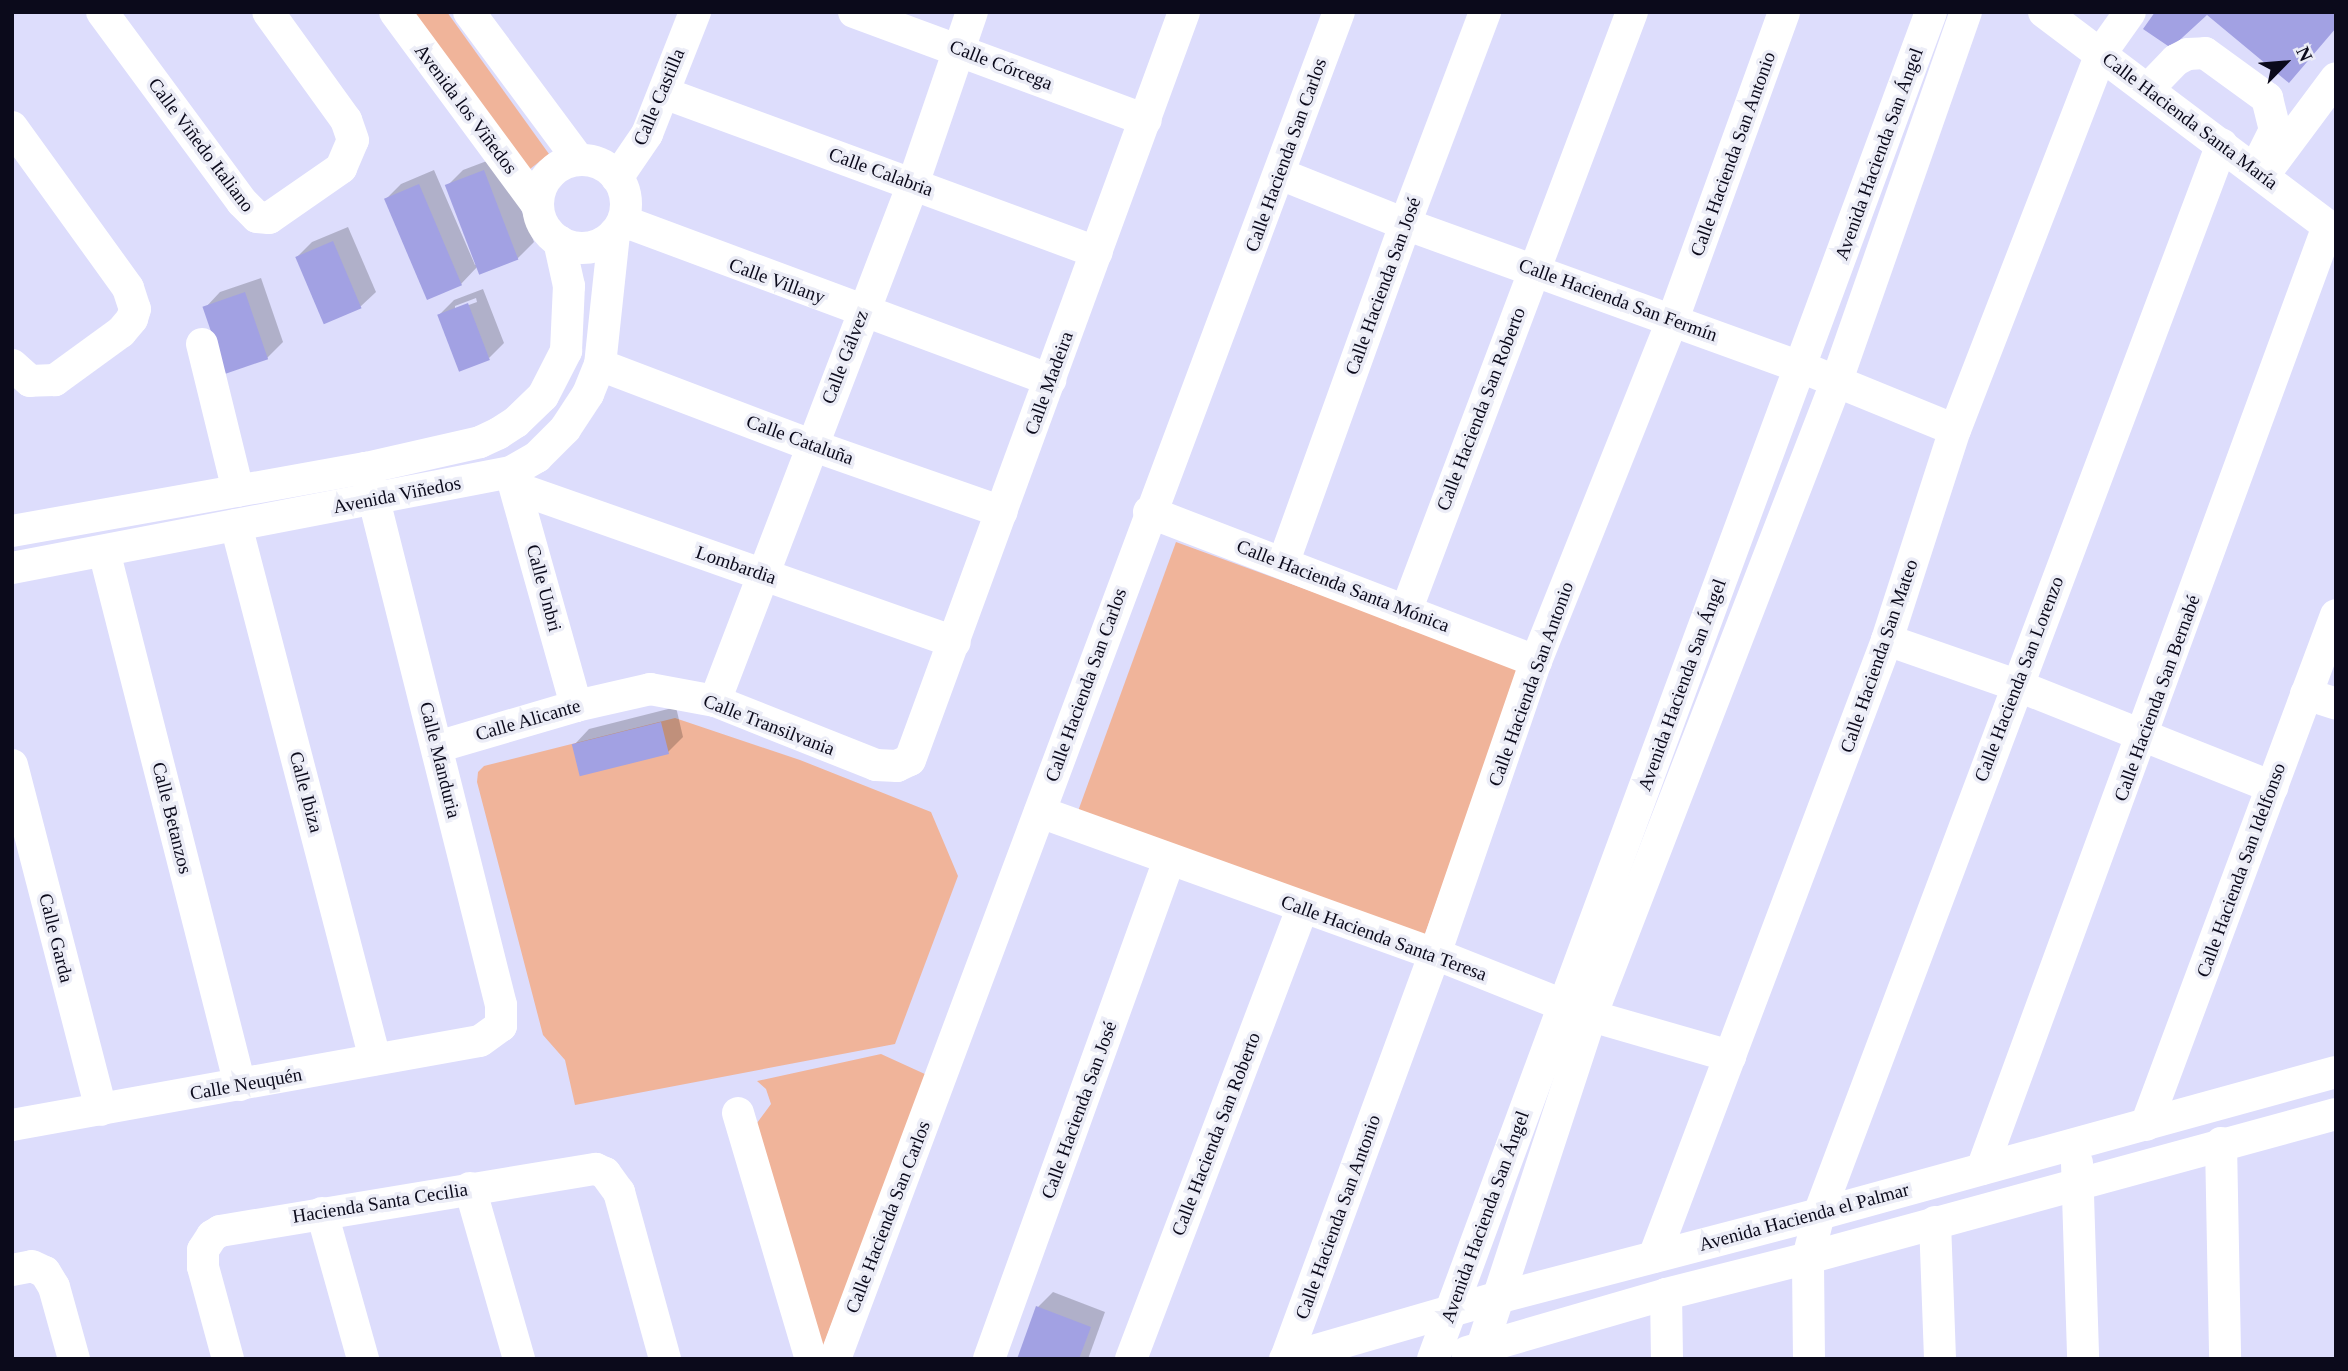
<!DOCTYPE html>
<html>
<head>
<meta charset="utf-8">
<style>
  body { margin:0 }
  #map { position:relative; width:2348px; height:1371px; overflow:hidden; background:#ddddfc; font-family:Georgia,serif }
  div>[style] { position:absolute }
  .green>* { inset:0; background:#f0b49a; transform-origin:0 0 }
  .shadow>* { inset:0; background:#0003 }
  .building>* { inset:0; background:#a2a1e3; transform-origin:0 0 }
  .minor>* { height:32px; margin:-16px; padding:0 16px; transform-origin:16px; border-radius:16px; background:#fff }
  .minor>.ring { margin:-16px; padding:0; box-sizing:content-box; background:none; border:32px solid #fff; border-radius:50% }
  span { translate:-50% -50%; white-space:nowrap; text-align:center; line-height:1.15; -webkit-text-stroke:7px #ecedf7; paint-order:stroke }
  .street-label { font-size:19px; color:#0b0a1b }
  .frame { position:absolute; inset:0; border:14px solid #0b0a1b; pointer-events:none }
  .north { position:absolute; left:2250px; top:28px; width:70px; height:70px; -webkit-text-stroke:5px #ecedf7; paint-order:stroke; rotate:65deg; font-size:19px; font-weight:700; line-height:28px; text-align:center; color:#0b0a1b }
  .north::after { content:''; display:block; margin:auto; width:24px; height:32px; background:#0b0a1b; clip-path:polygon(50% 0,100% 100%,50% 72%,0 100%) }
</style>
</head>
<body>
<div id="map">
  <div class="green">
    <i style="clip-path:polygon(407px 12px,447px 12px,549px 154px,525px 173px)"></i>
    <i style="left:1176px;top:542px;width:368px;height:290px;rotate:20deg"></i>
    <i style="clip-path:polygon(675px 718px,800px 760px,931px 812px,958px 876px,895px 1044px,575px 1105px,565px 1060px,543px 1035px,477px 782px,478px 772px,484px 766px)"></i>
    <i style="clip-path:polygon(881px 1054px,927px 1075px,820px 1354px,757px 1123px,771px 1104px,766px 1089px,757px 1081px)"></i>
  </div>
  <div class="shadow">
    <i style="clip-path:polygon(500px 156px,534px 242px,518px 258px,478px 266px,461px 284px,386px 199px,401px 184px,434px 170px,475px 265px,478px 264px,447px 186px,463px 170px)"></i>
    <i style="clip-path:polygon(348px 227px,376px 292px,360px 307px,297px 257px,312px 242px)"></i>
    <i style="clip-path:polygon(261px 278px,283px 342px,267px 358px,205px 308px,220px 292px)"></i>
    <i style="clip-path:polygon(evenodd,483px 289px,504px 343px,489px 358px,439px 315px,454px 300px,483px 289px,476px 298px,477px 302px,455px 310px,455px 306px,476px 298px)"></i>
    <i style="clip-path:polygon(676px 707px,683px 737px,668px 752px,574px 745px,589px 729px)"></i>
    <i style="clip-path:polygon(1053px 1292px,1105px 1312px,1088px 1359px,1019px 1359px,1038px 1307px)"></i>
  </div>
  <div class="building">
    <i style="clip-path:polygon(2155px 12px,2336px 12px,2336px 28px,2289px 83px,2207px 15px,2171px 48px,2143px 29px)"></i>
    <i style="left:484px;top:170px;width:96px;height:42px;rotate:69deg"></i>
    <i style="left:419px;top:184px;width:110px;height:38px;rotate:67deg"></i>
    <i style="left:333px;top:241px;width:73px;height:41px;rotate:67deg"></i>
    <i style="left:245px;top:292px;width:71px;height:45px;rotate:71deg"></i>
    <i style="left:468px;top:303px;width:61px;height:33px;rotate:69deg"></i>
    <i style="left:661px;top:722px;width:33px;height:92px;rotate:76deg"></i>
    <i style="clip-path:polygon(1036px 1306px,1091px 1327px,1079px 1359px,1017px 1359px)"></i>
  </div>
  <div class="minor">
    <i style="left:102px;top:12px;width:236px;rotate:53.6deg"></i>
    <i style="left:242px;top:202px;width:21px;rotate:45deg"></i>
    <i style="left:257px;top:217px;width:12px;rotate:5deg"></i>
    <i style="left:269px;top:218px;width:88px;rotate:-34.8deg"></i>
    <i style="left:341px;top:168px;width:30px;rotate:-67deg"></i>
    <i style="left:353px;top:140px;width:21px;rotate:-109deg"></i>
    <i style="left:346px;top:120px;width:133px;rotate:-125.8deg"></i>
    <i style="left:395px;top:12px;width:241px;rotate:53.6deg"></i>
    <i style="left:469px;top:12px;width:184px;rotate:53.4deg"></i>
    <i style="left:854px;top:12px;width:311px;rotate:20.3deg"></i>
    <i style="left:2044px;top:12px;width:366px;rotate:37deg"></i>
    <i style="left:2148px;top:89px;width:40px;rotate:-46deg"></i>
    <i style="left:2176px;top:60px;width:13px;rotate:-27deg"></i>
    <i style="left:2188px;top:54px;width:17px;rotate:-3deg"></i>
    <i style="left:2205px;top:53px;width:77px;rotate:36deg"></i>
    <i style="left:2267px;top:98px;width:33px;rotate:76deg"></i>
    <i style="left:2275px;top:130px;width:45px;rotate:116.6deg"></i>
    <i style="left:664px;top:93px;width:461px;rotate:20.2deg"></i>
    <i style="left:12px;top:127px;width:198px;rotate:54.2deg"></i>
    <i style="left:128px;top:288px;width:22px;rotate:72deg"></i>
    <i style="left:135px;top:309px;width:10px;rotate:107deg"></i>
    <i style="left:132px;top:319px;width:17px;rotate:130deg"></i>
    <i style="left:121px;top:332px;width:82px;rotate:144deg"></i>
    <i style="left:55px;top:380px;width:25px;rotate:178deg"></i>
    <i style="left:30px;top:381px;width:24px;rotate:-138deg"></i>
    <i class="ring" style="left:538px;top:160px;width:56px;height:56px"></i>
    <i style="left:2272px;top:164px;width:107px;rotate:-53.3deg"></i>
    <i style="left:1280px;top:174px;width:135px;rotate:21.8deg"></i>
    <i style="left:1405px;top:224px;width:421px;rotate:19.9deg"></i>
    <i style="left:1801px;top:367px;width:166px;rotate:22.2deg"></i>
    <i style="left:617px;top:178px;width:53px;rotate:-55.7deg"></i>
    <i style="left:647px;top:134px;width:131px;rotate:-68.5deg"></i>
    <i style="left:623px;top:221px;width:456px;rotate:20.4deg"></i>
    <i style="left:202px;top:344px;width:151px;rotate:76.2deg"></i>
    <i style="left:600px;top:365px;width:226px;rotate:20.8deg"></i>
    <i style="left:811px;top:445px;width:202px;rotate:19.3deg"></i>
    <i style="left:511px;top:474px;width:241px;rotate:74.3deg"></i>
    <i style="left:517px;top:488px;width:464px;rotate:19.4deg"></i>
    <i style="left:1149px;top:512px;width:415px;rotate:21.1deg"></i>
    <i style="left:236px;top:525px;width:552px;rotate:75.41deg"></i>
    <i style="left:12px;top:531px;width:360px;rotate:-10.1deg"></i>
    <i style="left:366px;top:468px;width:117px;rotate:-12.8deg"></i>
    <i style="left:480px;top:442px;width:21px;rotate:-25deg"></i>
    <i style="left:499px;top:433px;width:20px;rotate:-33deg"></i>
    <i style="left:516px;top:422px;width:37px;rotate:-44deg"></i>
    <i style="left:543px;top:396px;width:51px;rotate:-62.9deg"></i>
    <i style="left:566px;top:351px;width:65px;rotate:-87.4deg"></i>
    <i style="left:569px;top:286px;width:46px;rotate:-102.5deg"></i>
    <i style="left:104px;top:551px;width:551px;rotate:75.71deg"></i>
    <i style="left:1284px;top:561px;width:358px;rotate:-70.2deg"></i>
    <i style="left:1405px;top:224px;width:227px;rotate:-69.3deg"></i>
    <i style="left:12px;top:568px;width:508px;rotate:-10.89deg"></i>
    <i style="left:511px;top:472px;width:30px;rotate:-30deg"></i>
    <i style="left:537px;top:457px;width:40px;rotate:-45deg"></i>
    <i style="left:565px;top:429px;width:42px;rotate:-56.7deg"></i>
    <i style="left:588px;top:394px;width:31px;rotate:-68deg"></i>
    <i style="left:600px;top:365px;width:132px;rotate:-83.9deg"></i>
    <i style="left:1406px;top:611px;width:640px;rotate:-69.33deg"></i>
    <i style="left:1887px;top:640px;width:137px;rotate:19.2deg"></i>
    <i style="left:2016px;top:685px;width:276px;rotate:21.7deg"></i>
    <i style="left:2306px;top:694px;width:32px;rotate:18deg"></i>
    <i style="left:715px;top:701px;width:554px;rotate:-69.04deg"></i>
    <i style="left:913px;top:184px;width:182px;rotate:-71.1deg"></i>
    <i style="left:437px;top:747px;width:145px;rotate:-16.4deg"></i>
    <i style="left:576px;top:706px;width:76px;rotate:-12.9deg"></i>
    <i style="left:650px;top:689px;width:66px;rotate:10.5deg"></i>
    <i style="left:715px;top:701px;width:173px;rotate:21.7deg"></i>
    <i style="left:876px;top:765px;width:21px;rotate:3deg"></i>
    <i style="left:897px;top:766px;width:14px;rotate:-25deg"></i>
    <i style="left:910px;top:760px;width:797px;rotate:-69.88deg"></i>
    <i style="left:12px;top:765px;width:356px;rotate:75.5deg"></i>
    <i style="left:1040px;top:812px;width:420px;rotate:19.8deg"></i>
    <i style="left:1435px;top:954px;width:168px;rotate:21.7deg"></i>
    <i style="left:1591px;top:1016px;width:145px;rotate:16.1deg"></i>
    <i style="left:738px;top:1113px;width:257px;rotate:73.5deg"></i>
    <i style="left:12px;top:1125px;width:475px;rotate:-10.2deg"></i>
    <i style="left:480px;top:1041px;width:26px;rotate:-36deg"></i>
    <i style="left:501px;top:1026px;width:21px;rotate:-90deg"></i>
    <i style="left:501px;top:1005px;width:554px;rotate:-104.11deg"></i>
    <i style="left:2146px;top:1125px;width:544px;rotate:-69.57deg"></i>
    <i style="left:2221px;top:1143px;width:216px;rotate:88.9deg"></i>
    <i style="left:2077px;top:1163px;width:196px;rotate:88.2deg"></i>
    <i style="left:1982px;top:1169px;width:1004px;rotate:-69.85deg"></i>
    <i style="left:470px;top:1188px;width:178px;rotate:74deg"></i>
    <i style="left:322px;top:1213px;width:152px;rotate:74.3deg"></i>
    <i style="left:1935px;top:1222px;width:137px;rotate:87.9deg"></i>
    <i style="left:1654px;top:1257px;width:660px;rotate:-69.31deg"></i>
    <i style="left:1887px;top:640px;width:221px;rotate:-72.1deg"></i>
    <i style="left:1955px;top:430px;width:404px;rotate:-68.8deg"></i>
    <i style="left:2101px;top:53px;width:50px;rotate:-54.7deg"></i>
    <i style="left:12px;top:1270px;width:20px;rotate:-11deg"></i>
    <i style="left:32px;top:1266px;width:14px;rotate:25deg"></i>
    <i style="left:45px;top:1272px;width:17px;rotate:59deg"></i>
    <i style="left:54px;top:1287px;width:75px;rotate:74.5deg"></i>
    <i style="left:1666px;top:1294px;width:65px;rotate:89.1deg"></i>
    <i style="left:1467px;top:1352px;width:207px;rotate:-16.2deg"></i>
    <i style="left:1666px;top:1294px;width:146px;rotate:-14.2deg"></i>
    <i style="left:1808px;top:1258px;width:547px;rotate:-15.26deg"></i>
    <i style="left:1286px;top:1358px;width:431px;rotate:-69.8deg"></i>
    <i style="left:1435px;top:954px;width:310px;rotate:-71deg"></i>
    <i style="left:1536px;top:661px;width:368px;rotate:-68.2deg"></i>
    <i style="left:1673px;top:319px;width:326px;rotate:-70.1deg"></i>
    <i style="left:228px;top:1359px;width:95px;rotate:-105.2deg"></i>
    <i style="left:203px;top:1267px;width:17px;rotate:-90deg"></i>
    <i style="left:203px;top:1250px;width:17px;rotate:-57deg"></i>
    <i style="left:212px;top:1236px;width:9px;rotate:-32deg"></i>
    <i style="left:220px;top:1231px;width:381px;rotate:-9.4deg"></i>
    <i style="left:596px;top:1169px;width:10px;rotate:24deg"></i>
    <i style="left:605px;top:1173px;width:24px;rotate:54deg"></i>
    <i style="left:619px;top:1192px;width:173px;rotate:74.6deg"></i>
    <i style="left:835px;top:1359px;width:1438px;rotate:-69.49deg"></i>
    <i style="left:989px;top:1359px;width:530px;rotate:-70.16deg"></i>
    <i style="left:1131px;top:1359px;width:481px;rotate:-69.2deg"></i>
    <i style="left:1285px;top:1359px;width:221px;rotate:-16.1deg"></i>
    <i style="left:1497px;top:1298px;width:333px;rotate:-14.6deg"></i>
    <i style="left:1819px;top:1214px;width:536px;rotate:-15.36deg"></i>
    <i style="left:1433px;top:1359px;width:1436px;rotate:-69.71deg"></i>
    <i style="left:1478px;top:1359px;width:361px;rotate:-71.8deg"></i>
    <i style="left:1591px;top:1016px;width:679px;rotate:-68.84deg"></i>
    <i style="left:1836px;top:383px;width:393px;rotate:-70.7deg"></i>
    <i style="left:1809px;top:1359px;width:101px;rotate:-90.6deg"></i>
    <i style="left:1808px;top:1258px;width:45px;rotate:-76deg"></i>
    <i style="left:1819px;top:1214px;width:1143px;rotate:-69.36deg"></i>
  </div>
  <div class="street-label">
    <span style="left:1001px;top:65px;rotate:21deg">Calle Córcega</span>
    <span style="left:659px;top:97px;rotate:-67deg">Calle Castilla</span>
    <span style="left:466px;top:109px;rotate:53deg">Avenida los Viñedos</span>
    <span style="left:2190px;top:121px;rotate:37deg">Calle Hacienda Santa María</span>
    <span style="left:201px;top:145px;rotate:53deg">Calle Viñedo Italiano</span>
    <span style="left:1733px;top:154px;rotate:-70deg">Calle Hacienda San Antonio</span>
    <span style="left:1879px;top:154px;rotate:-70deg">Avenida Hacienda San Ángel</span>
    <span style="left:1286px;top:155px;rotate:-70deg">Calle Hacienda San Carlos</span>
    <span style="left:881px;top:172px;rotate:20deg">Calle Calabria</span>
    <span style="left:777px;top:281px;rotate:20deg">Calle Villany</span>
    <span style="left:1383px;top:286px;rotate:-70deg">Calle Hacienda San José</span>
    <span style="left:1618px;top:300px;rotate:20deg">Calle Hacienda San Fermín</span>
    <span style="left:845px;top:357px;rotate:-69deg">Calle Gálvez</span>
    <span style="left:1049px;top:383px;rotate:-70deg">Calle Madeira</span>
    <span style="left:1481px;top:409px;rotate:-69deg">Calle Hacienda San Roberto</span>
    <span style="left:800px;top:440px;rotate:20deg">Calle Cataluña</span>
    <span style="left:397px;top:495px;rotate:-11deg">Avenida Viñedos</span>
    <span style="left:736px;top:565px;rotate:19deg">Lombardia</span>
    <span style="left:1343px;top:586px;rotate:21deg">Calle Hacienda Santa Mónica</span>
    <span style="left:544px;top:588px;rotate:75deg">Calle Unbri</span>
    <span style="left:1879px;top:656px;rotate:-71deg">Calle Hacienda San Mateo</span>
    <span style="left:2019px;top:679px;rotate:-69deg">Calle Hacienda San Lorenzo</span>
    <span style="left:1531px;top:684px;rotate:-70deg">Calle Hacienda San Antonio</span>
    <span style="left:1086px;top:685px;rotate:-70deg">Calle Hacienda San Carlos</span>
    <span style="left:1682px;top:685px;rotate:-70deg">Avenida Hacienda San Ángel</span>
    <span style="left:2157px;top:698px;rotate:-70deg">Calle Hacienda San Bernabé</span>
    <span style="left:528px;top:720px;rotate:-16deg">Calle Alicante</span>
    <span style="left:769px;top:725px;rotate:21deg">Calle Transilvania</span>
    <span style="left:440px;top:760px;rotate:76deg">Calle Manduria</span>
    <span style="left:306px;top:792px;rotate:75deg">Calle Ibiza</span>
    <span style="left:172px;top:818px;rotate:76deg">Calle Betanzos</span>
    <span style="left:2241px;top:870px;rotate:-70deg">Calle Hacienda San Idelfonso</span>
    <span style="left:56px;top:938px;rotate:76deg">Calle Garda</span>
    <span style="left:1384px;top:938px;rotate:20deg">Calle Hacienda Santa Teresa</span>
    <span style="left:246px;top:1084px;rotate:-10deg">Calle Neuquén</span>
    <span style="left:1079px;top:1110px;rotate:-70deg">Calle Hacienda San José</span>
    <span style="left:1216px;top:1134px;rotate:-69deg">Calle Hacienda San Roberto</span>
    <span style="left:380px;top:1203px;rotate:-9deg">Hacienda Santa Cecilia</span>
    <span style="left:888px;top:1217px;rotate:-69deg">Calle Hacienda San Carlos</span>
    <span style="left:1338px;top:1217px;rotate:-70deg">Calle Hacienda San Antonio</span>
    <span style="left:1485px;top:1217px;rotate:-70deg">Avenida Hacienda San Ángel</span>
    <span style="left:1804px;top:1217px;rotate:-15deg">Avenida Hacienda el Palmar</span>
  </div>
  <div class="frame"></div>
  <div class="north">N</div>
</div>
</body>
</html>
